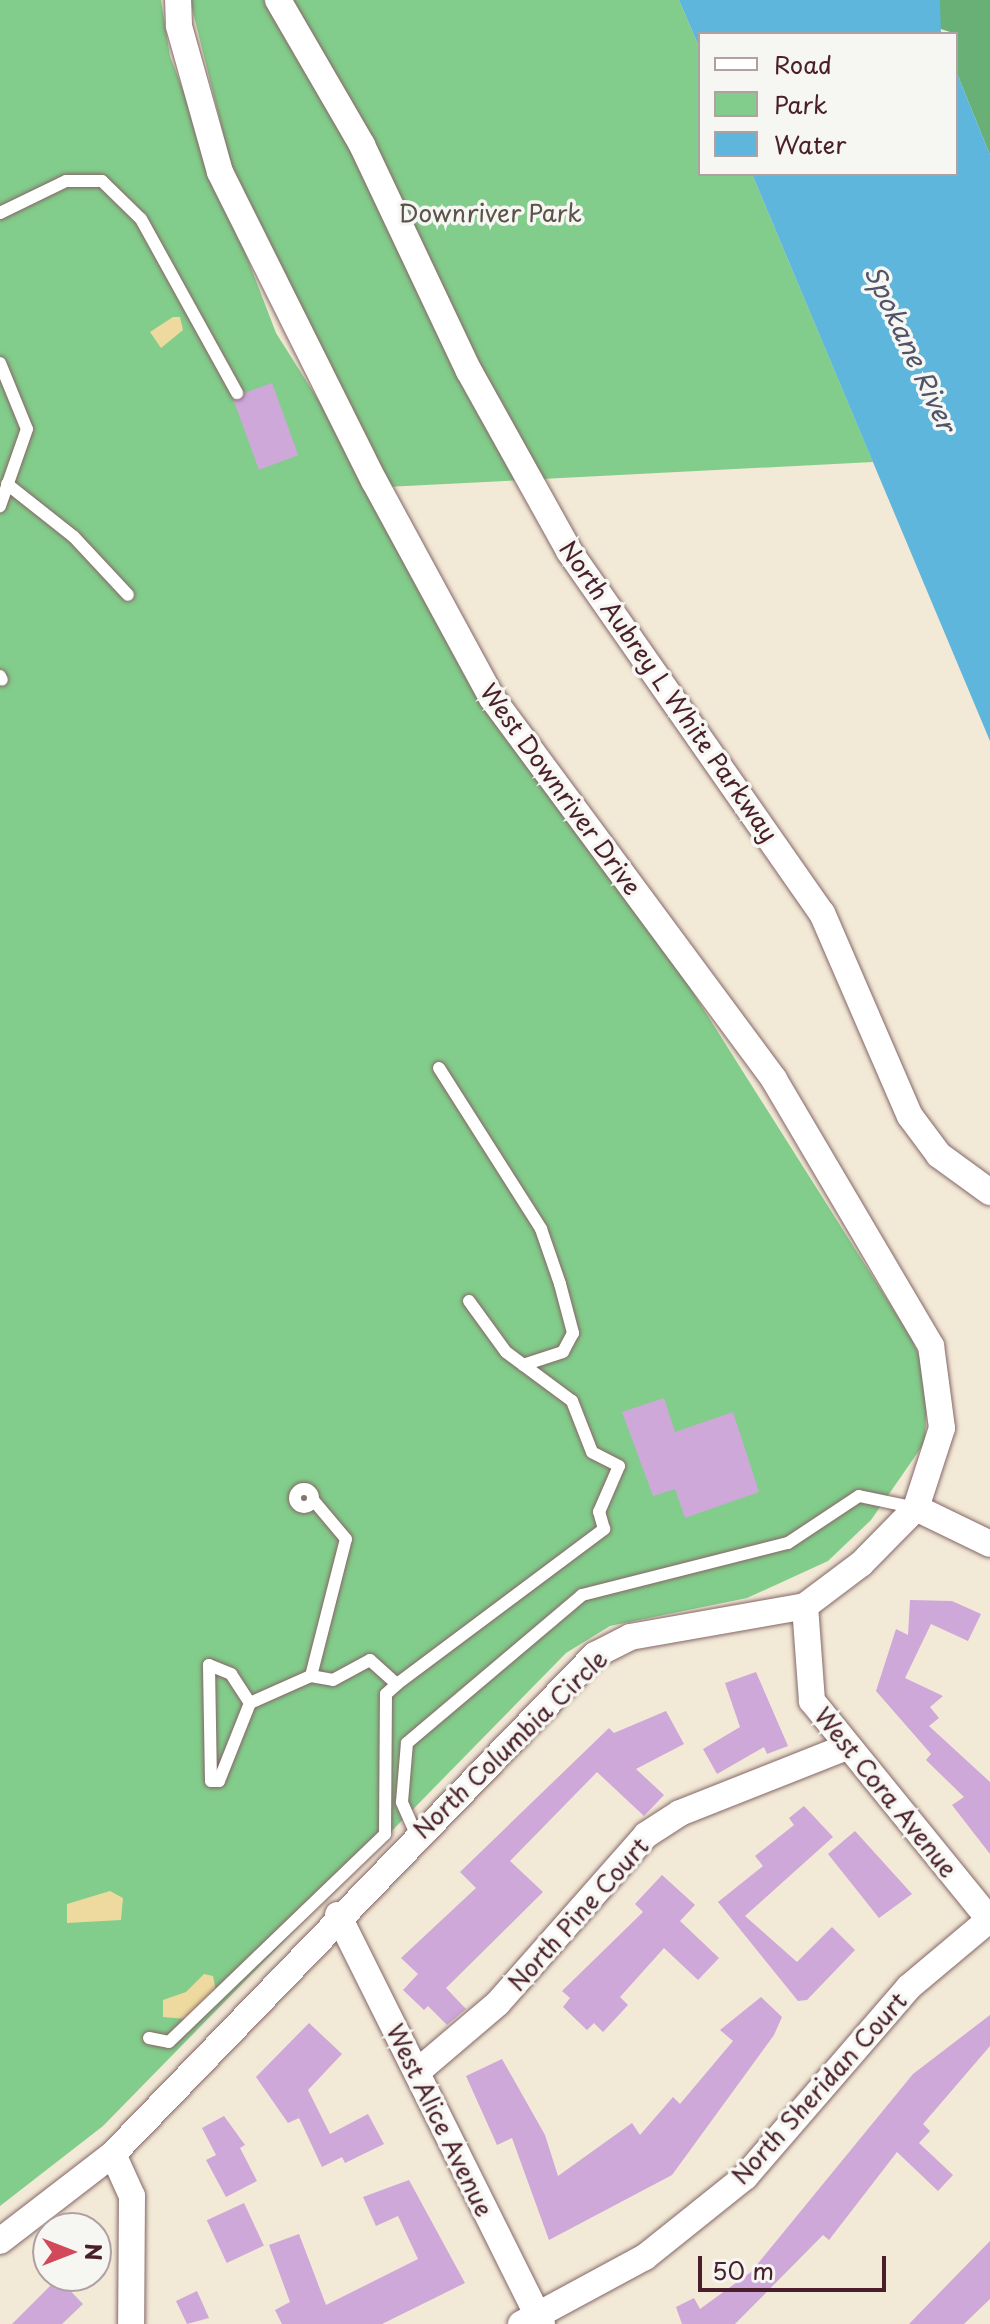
<!DOCTYPE html>
<html>
<head>
<meta charset="utf-8">
<style>
  body { margin:0 }
  #map { position:relative; width:990px; height:2324px; overflow:hidden; background:#f2e9d6; font-family:"Playpen Sans",sans-serif }
  div>[style] { position:absolute }
  .green>* { inset:0; background:#82cd8b }
  .forest>* { inset:0; background:#69b077 }
  .sand>* { inset:0; background:#eeda9e }
  .water>* { inset:0; background:#5fb6dc }
  .building>* { inset:0; background:#cda8d9; transform-origin:0 0 }
  .roads { filter:drop-shadow(0 0 2px #856667) drop-shadow(0 0 2px #856667) }
  .lane>* { height:12px; margin:-6px; padding:0 6px; transform-origin:6px; border-radius:6px; background:#fff }
  .lane>.ring { margin:-6px; padding:0; box-sizing:content-box; background:none; border:12px solid #fff; border-radius:50% }
  .street>* { height:26px; margin:-13px; padding:0 13px; transform-origin:13px; border-radius:13px; background:#fff }
  span { translate:-50% -50%; white-space:nowrap; text-align:center; line-height:1.15; -webkit-text-stroke:7px #f6f6f2; paint-order:stroke }
  .park-label { font-size:24px; color:#5b5348 }
  .street-label { font-size:24px; color:#4a1f2b }
  .water-label { font-size:26px; color:#515469; font-style:italic }
  .legend { position:absolute; left:698px; top:32px; width:260px; height:144px; box-sizing:border-box; background:#f6f6f2; border:2px solid #b1a0a2; margin:0; padding:10px 14px; list-style:none; font-size:24px; color:#4a1f2b }
  .legend li { display:flex; align-items:center; gap:16px; height:40px }
  .legend b { width:40px; border:2px solid #b1a0a2 }
  .north { position:absolute; left:32px; top:2212px; width:80px; height:80px; box-sizing:border-box; background:#f6f6f2; border:2px solid #b1a0a2; border-radius:50%; rotate:90deg; font-size:22px; font-weight:700; line-height:32px; text-align:center; color:#4a1f2b }
  .north::after { content:''; display:block; margin:auto; width:28px; height:36px; background:#d1495b; clip-path:polygon(50% 0,100% 100%,50% 72%,0 100%) }
  .scale { position:absolute; left:698px; top:2256px; width:188px; height:36px; box-sizing:border-box; border:4px solid #4a1f2b; border-top:0; padding-left:10px; font-size:24px; line-height:28px; white-space:nowrap; color:#4a1f2b; -webkit-text-stroke:6px #f6f6f2; paint-order:stroke }
</style>
</head>
<body>
<div id="map">
  <div class="green">
    <i style="clip-path:polygon(0 0,161px 0,170px 56px,276px 333px,912px 1339px,928px 1378px,925px 1442px,871px 1520px,828px 1561px,747px 1598px,610px 1626px,566px 1653px,103px 2126px,0 2206px)"></i>
    <i style="clip-path:polygon(190px 0,679px 0,700px 49px,700px 174px,752px 174px,873px 462px,386px 487px,232px 169px)"></i>
  </div>
  <div class="forest">
    <i style="clip-path:polygon(940px 0,990px 0,990px 155px,956px 71px,956px 34px,938px 28px)"></i>
  </div>
  <div class="sand">
    <i style="clip-path:polygon(173px 317px,180px 317px,183px 330px,161px 348px,150px 332px)"></i>
    <i style="clip-path:polygon(110px 1891px,123px 1898px,121px 1920px,67px 1923px,67px 1904px)"></i>
    <i style="clip-path:polygon(204px 1974px,213px 1976px,216px 1991px,187px 2019px,163px 2017px,163px 2000px,186px 1992px)"></i>
  </div>
  <div class="water">
    <i style="clip-path:polygon(679px 0,940px 0,941px 34px,700px 34px,700px 49px)"></i>
    <i style="clip-path:polygon(956px 71px,990px 155px,990px 741px,752px 174px,956px 174px)"></i>
  </div>
  <div class="building">
    <i style="left:272px;top:383px;width:77px;height:42px;rotate:70deg"></i>
    <i style="clip-path:polygon(664px 1398px,675px 1432px,733px 1412px,759px 1492px,685px 1518px,675px 1489px,653px 1496px,622px 1412px)"></i>
    <i style="clip-path:polygon(910px 1600px,952px 1601px,981px 1614px,968px 1641px,931px 1624px,905px 1678px,943px 1696px,930px 1707px,939px 1718px,929px 1726px,990px 1782px,990px 1854px,952px 1805px,964px 1797px,926px 1760px,931px 1754px,876px 1691px,896px 1629px,908px 1635px)"></i>
    <i style="clip-path:polygon(756px 1672px,788px 1746px,767px 1754px,764px 1747px,717px 1774px,703px 1749px,740px 1727px,725px 1683px)"></i>
    <i style="clip-path:polygon(666px 1711px,684px 1744px,636px 1769px,664px 1795px,644px 1816px,597px 1772px,510px 1861px,543px 1892px,446px 1988px,466px 2009px,447px 2025px,428px 2006px,424px 2010px,403px 1990px,418px 1974px,401px 1958px,476px 1888px,460px 1872px,609px 1728px,614px 1733px)"></i>
    <i style="clip-path:polygon(804px 1806px,833px 1837px,745px 1916px,797px 1962px,832px 1927px,855px 1950px,807px 2000px,798px 2001px,718px 1902px,763px 1866px,755px 1856px,794px 1825px,789px 1818px)"></i>
    <i style="clip-path:polygon(855px 1831px,912px 1894px,879px 1918px,828px 1854px)"></i>
    <i style="clip-path:polygon(662px 1875px,695px 1905px,680px 1921px,719px 1958px,698px 1980px,664px 1948px,620px 1997px,628px 2005px,603px 2032px,594px 2023px,587px 2030px,563px 2007px,570px 1998px,562px 1991px,643px 1912px,635px 1904px)"></i>
    <i style="clip-path:polygon(761px 1997px,782px 2017px,774px 2035px,672px 2175px,549px 2240px,512px 2138px,497px 2145px,466px 2076px,502px 2059px,545px 2135px,558px 2176px,632px 2123px,640px 2135px,673px 2097px,680px 2104px,733px 2041px,720px 2030px)"></i>
    <i style="clip-path:polygon(990px 2015px,990px 2046px,923px 2124px,930px 2131px,919px 2143px,953px 2175px,938px 2191px,897px 2152px,829px 2240px,823px 2235px,735px 2324px,682px 2324px,676px 2307px,694px 2298px,700px 2309px,751px 2272px,913px 2074px)"></i>
    <i style="clip-path:polygon(309px 2023px,342px 2054px,308px 2090px,330px 2134px,368px 2114px,384px 2144px,345px 2163px,342px 2157px,322px 2167px,299px 2118px,288px 2123px,256px 2077px)"></i>
    <i style="clip-path:polygon(224px 2116px,245px 2145px,240px 2148px,257px 2181px,226px 2197px,206px 2160px,216px 2155px,202px 2128px)"></i>
    <i style="clip-path:polygon(409px 2180px,465px 2283px,382px 2324px,282px 2324px,275px 2310px,290px 2302px,269px 2245px,299px 2234px,326px 2305px,418px 2259px,398px 2216px,376px 2226px,363px 2197px)"></i>
    <i style="left:244px;top:2203px;width:47px;height:41px;rotate:65deg"></i>
    <i style="clip-path:polygon(990px 2241px,990px 2299px,964px 2324px,909px 2324px)"></i>
    <i style="clip-path:polygon(58px 2278px,83px 2304px,62px 2324px,12px 2324px)"></i>
    <i style="clip-path:polygon(197px 2291px,209px 2318px,187px 2324px,176px 2301px)"></i>
  </div>
  <div class="roads">
    <div class="lane">
      <i style="left:0;top:213px;width:73px;rotate:-25.9deg"></i>
      <i style="left:66px;top:181px;width:36px"></i>
      <i style="left:102px;top:181px;width:54px;rotate:44.3deg"></i>
      <i style="left:141px;top:219px;width:199px;rotate:61.1deg"></i>
      <i style="left:0;top:363px;width:71px;rotate:67.8deg"></i>
      <i style="left:27px;top:429px;width:82px;rotate:109.3deg"></i>
      <i style="left:7px;top:484px;width:85px;rotate:38.3deg"></i>
      <i style="left:74px;top:537px;width:79px;rotate:47deg"></i>
      <i style="left:0;top:676px;width:4px;rotate:63deg"></i>
      <i style="left:439px;top:1068px;width:191px;rotate:57.6deg"></i>
      <i style="left:541px;top:1229px;width:58px;rotate:70.9deg"></i>
      <i style="left:560px;top:1284px;width:51px;rotate:75.1deg"></i>
      <i style="left:573px;top:1333px;width:21px;rotate:118deg"></i>
      <i style="left:563px;top:1352px;width:42px;rotate:162deg"></i>
      <i class="ring" style="left:295px;top:1489px;width:6px;height:6px"></i>
      <i style="left:311px;top:1676px;width:22px;rotate:10deg"></i>
      <i style="left:333px;top:1680px;width:42px;rotate:-28.4deg"></i>
      <i style="left:370px;top:1660px;width:36px;rotate:42deg"></i>
      <i style="left:397px;top:1684px;width:259px;rotate:-36.8deg"></i>
      <i style="left:604px;top:1529px;width:18px;rotate:-106deg"></i>
      <i style="left:599px;top:1512px;width:50px;rotate:-66.5deg"></i>
      <i style="left:619px;top:1466px;width:30px;rotate:-153deg"></i>
      <i style="left:592px;top:1452px;width:55px;rotate:-111.4deg"></i>
      <i style="left:572px;top:1401px;width:82px;rotate:-143.4deg"></i>
      <i style="left:506px;top:1352px;width:63px;rotate:-126deg"></i>
      <i style="left:250px;top:1703px;width:84px;rotate:111.7deg"></i>
      <i style="left:219px;top:1781px;width:8px;rotate:180deg"></i>
      <i style="left:211px;top:1781px;width:116px;rotate:-91deg"></i>
      <i style="left:209px;top:1665px;width:24px;rotate:22deg"></i>
      <i style="left:231px;top:1674px;width:35px;rotate:57deg"></i>
      <i style="left:250px;top:1703px;width:67px;rotate:-23.9deg"></i>
      <i style="left:311px;top:1676px;width:141px;rotate:-75.7deg"></i>
      <i style="left:346px;top:1539px;width:50px;rotate:-130.1deg"></i>
      <i style="left:416px;top:1834px;width:35px;rotate:-114deg"></i>
      <i style="left:402px;top:1802px;width:59px;rotate:-85.2deg"></i>
      <i style="left:407px;top:1743px;width:229px;rotate:-40.2deg"></i>
      <i style="left:582px;top:1595px;width:212px;rotate:-14.2deg"></i>
      <i style="left:788px;top:1543px;width:85px;rotate:-33.5deg"></i>
      <i style="left:859px;top:1496px;width:58px;rotate:11.9deg"></i>
      <i style="left:149px;top:2038px;width:20px;rotate:11deg"></i>
      <i style="left:169px;top:2042px;width:300px;rotate:-43.9deg"></i>
      <i style="left:385px;top:1834px;width:140px;rotate:-89.6deg"></i>
      <i style="left:386px;top:1694px;width:15px;rotate:-42deg"></i>
    </div>
    <div class="street">
      <i style="left:278px;top:0;width:168px;rotate:59.9deg"></i>
      <i style="left:362px;top:145px;width:250px;rotate:64.7deg"></i>
      <i style="left:469px;top:371px;width:206px;rotate:60.9deg"></i>
      <i style="left:569px;top:551px;width:442px;rotate:55.1deg"></i>
      <i style="left:822px;top:913px;width:221px;rotate:66.6deg"></i>
      <i style="left:910px;top:1116px;width:49px;rotate:53.4deg"></i>
      <i style="left:939px;top:1155px;width:63px;rotate:36deg"></i>
      <i style="left:916px;top:1508px;width:82px;rotate:25.9deg"></i>
      <i style="left:805px;top:1606px;width:95px;rotate:85.8deg"></i>
      <i style="left:812px;top:1701px;width:282px;rotate:50.9deg"></i>
      <i style="left:338px;top:1915px;width:457px;rotate:63.5deg"></i>
      <i style="left:417px;top:2072px;width:106px;rotate:-40.4deg"></i>
      <i style="left:498px;top:2003px;width:224px;rotate:-48.6deg"></i>
      <i style="left:646px;top:1835px;width:40px;rotate:-32.9deg"></i>
      <i style="left:680px;top:1813px;width:176px;rotate:-21.6deg"></i>
      <i style="left:113px;top:2154px;width:46px;rotate:65.7deg"></i>
      <i style="left:132px;top:2196px;width:128px;rotate:90.4deg"></i>
      <i style="left:0;top:2241px;width:143px;rotate:-37.6deg"></i>
      <i style="left:113px;top:2154px;width:694px;rotate:-45.99deg"></i>
      <i style="left:595px;top:1655px;width:39px;rotate:-27deg"></i>
      <i style="left:630px;top:1637px;width:178px;rotate:-10deg"></i>
      <i style="left:805px;top:1606px;width:70px;rotate:-36.9deg"></i>
      <i style="left:861px;top:1564px;width:78px;rotate:-45.5deg"></i>
      <i style="left:916px;top:1508px;width:84px;rotate:-72deg"></i>
      <i style="left:942px;top:1428px;width:83px;rotate:-97.6deg"></i>
      <i style="left:931px;top:1346px;width:310px;rotate:-120.5deg"></i>
      <i style="left:774px;top:1079px;width:474px;rotate:-126.5deg"></i>
      <i style="left:492px;top:698px;width:247px;rotate:-118.5deg"></i>
      <i style="left:374px;top:481px;width:345px;rotate:-116.5deg"></i>
      <i style="left:220px;top:172px;width:152px;rotate:-105.7deg"></i>
      <i style="left:179px;top:26px;width:26px;rotate:-92deg"></i>
      <i style="left:521px;top:2324px;width:141px;rotate:-28.4deg"></i>
      <i style="left:645px;top:2257px;width:128px;rotate:-38.7deg"></i>
      <i style="left:745px;top:2177px;width:251px;rotate:-49.2deg"></i>
      <i style="left:909px;top:1987px;width:106px;rotate:-40deg"></i>
    </div>
  </div>
  <div class="park-label">
    <span style="left:490px;top:213px">Downriver Park</span>
  </div>
  <div class="street-label">
    <span style="left:669px;top:691px;rotate:55deg">North Aubrey L White Parkway</span>
    <span style="left:561px;top:789px;rotate:54deg">West Downriver Drive</span>
    <span style="left:510px;top:1744px;rotate:-44deg">North Columbia Circle</span>
    <span style="left:886px;top:1792px;rotate:51deg">West Cora Avenue</span>
    <span style="left:578px;top:1914px;rotate:-48deg">North Pine Court</span>
    <span style="left:819px;top:2088px;rotate:-48deg">North Sheridan Court</span>
    <span style="left:440px;top:2120px;rotate:64deg">West Alice Avenue</span>
  </div>
  <div class="water-label">
    <span style="left:911px;top:348px;rotate:65deg">Spokane River</span>
  </div>
  <ul class="legend">
  <li><b style="height:10px;background:#fff"></b>Road</li>
  <li><b style="height:22px;background:#82cd8b"></b>Park</li>
  <li><b style="height:22px;background:#5fb6dc"></b>Water</li>
  </ul>
  <div class="north">N</div>
  <div class="scale">50 m</div>
</div>
</body>
</html>
